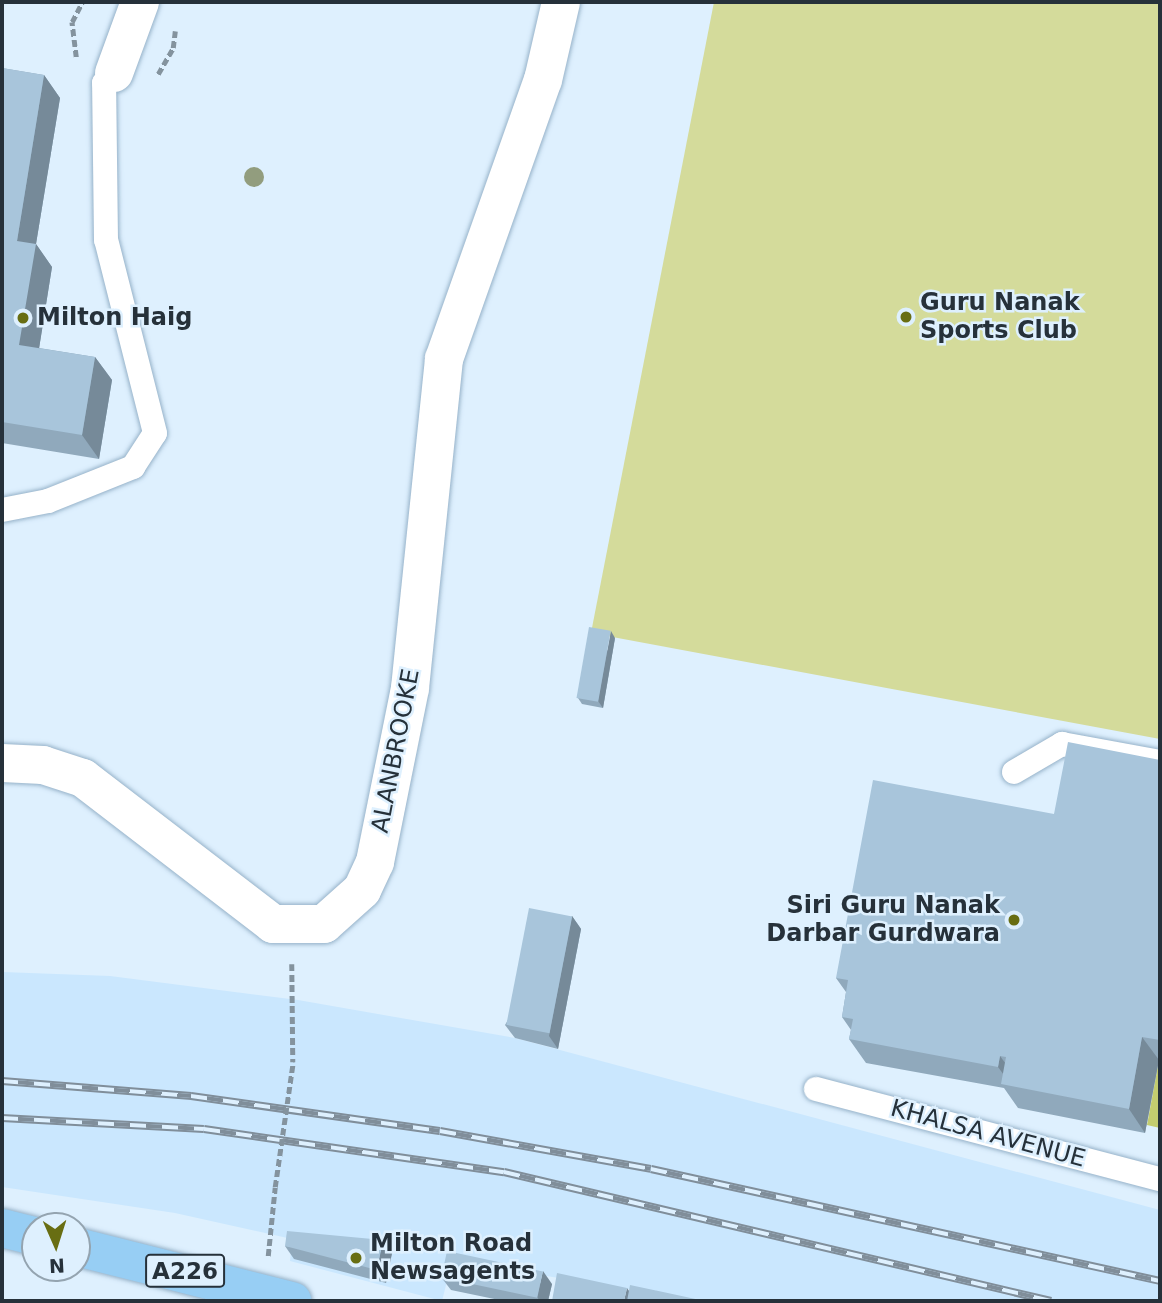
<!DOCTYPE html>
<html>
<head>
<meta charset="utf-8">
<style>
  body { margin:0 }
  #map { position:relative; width:1162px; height:1303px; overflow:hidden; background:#def0fe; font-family:"DejaVu Sans",sans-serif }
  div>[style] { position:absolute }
  .built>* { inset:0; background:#cae7fe }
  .green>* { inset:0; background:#d4db9b }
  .water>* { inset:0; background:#c3cc6f }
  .path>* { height:4.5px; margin-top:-2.25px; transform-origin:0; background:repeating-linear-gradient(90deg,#84939e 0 7px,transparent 0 10.5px) }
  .roads { filter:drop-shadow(0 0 2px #96b2c9) drop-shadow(0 0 2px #96b2c9) }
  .lane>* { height:24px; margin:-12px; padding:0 12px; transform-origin:12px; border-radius:12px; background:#fff }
  .street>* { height:38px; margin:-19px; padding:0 19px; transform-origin:19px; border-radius:19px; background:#fff }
  .primary>* { height:38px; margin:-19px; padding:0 19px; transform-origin:19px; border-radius:19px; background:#97cef4 }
  .rail>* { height:8px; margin-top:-4px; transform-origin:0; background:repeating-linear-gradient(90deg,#def0fe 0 16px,#808e9a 0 32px); box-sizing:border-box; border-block:2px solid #808e9a }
  .path-bridge>* { height:4.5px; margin-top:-2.25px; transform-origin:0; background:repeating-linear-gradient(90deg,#84939e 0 7px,transparent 0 10.5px) }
  .trees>* { width:20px; height:20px; margin:-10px; border-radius:50%; background:#929d7e }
  .wall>* { inset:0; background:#90a9bc }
  .shaded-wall>* { inset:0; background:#768a99 }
  .building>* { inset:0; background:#a8c5db; transform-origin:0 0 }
  .dots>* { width:19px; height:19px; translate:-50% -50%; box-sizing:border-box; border:4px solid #def0fe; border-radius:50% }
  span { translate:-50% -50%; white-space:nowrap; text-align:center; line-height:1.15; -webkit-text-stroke:5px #def0fe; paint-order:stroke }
  .shield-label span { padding:2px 5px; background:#def0fe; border:2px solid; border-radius:5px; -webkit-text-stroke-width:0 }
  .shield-label { font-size:23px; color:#26313a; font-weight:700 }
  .poi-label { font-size:24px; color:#26313a; font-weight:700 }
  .left { translate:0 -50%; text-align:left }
  .right { translate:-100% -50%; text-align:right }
  .street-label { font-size:24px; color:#26313a }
  .frame { position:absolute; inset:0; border:4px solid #26313a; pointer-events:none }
  .north { position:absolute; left:21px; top:1212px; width:70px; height:70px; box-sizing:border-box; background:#def0fe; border:2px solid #94a4b0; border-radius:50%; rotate:177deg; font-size:19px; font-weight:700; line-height:28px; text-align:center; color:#26313a }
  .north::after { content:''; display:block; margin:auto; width:24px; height:32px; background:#686e13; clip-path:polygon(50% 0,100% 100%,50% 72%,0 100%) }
</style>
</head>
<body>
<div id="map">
  <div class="built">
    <i style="clip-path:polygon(2px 972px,110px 976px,298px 1000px,515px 1038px,1160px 1210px,1160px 1301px,704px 1301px,452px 1261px,442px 1301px,290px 1261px,292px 1239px,175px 1213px,2px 1187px)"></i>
  </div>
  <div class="green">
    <i style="clip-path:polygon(714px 2px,1160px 2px,1160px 739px,591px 633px)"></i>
  </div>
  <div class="water">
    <i style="clip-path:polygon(1159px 1060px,1160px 1060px,1160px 1128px,1147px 1125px)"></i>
  </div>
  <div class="path">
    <i style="left:76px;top:57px;width:35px;rotate:-97deg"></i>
    <i style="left:72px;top:22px;width:22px;rotate:-63deg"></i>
    <i style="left:158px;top:74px;width:30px;rotate:-60deg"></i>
    <i style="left:173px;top:48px;width:17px;rotate:-83deg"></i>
    <i style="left:292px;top:964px;width:98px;rotate:89.4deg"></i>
    <i style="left:268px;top:1256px;width:69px;rotate:-84.2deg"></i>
  </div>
  <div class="roads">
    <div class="lane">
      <i style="left:2px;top:510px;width:47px;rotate:-11.1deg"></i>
      <i style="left:48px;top:501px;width:92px;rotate:-21.8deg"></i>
      <i style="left:133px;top:467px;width:40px;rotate:-57.1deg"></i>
      <i style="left:155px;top:433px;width:199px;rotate:-104.2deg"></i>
      <i style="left:106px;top:240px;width:157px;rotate:-90.7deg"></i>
      <i style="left:104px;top:83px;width:14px;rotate:-45deg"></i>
      <i style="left:1014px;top:772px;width:56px;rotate:-30.3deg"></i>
      <i style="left:1062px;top:744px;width:100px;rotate:10.4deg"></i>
      <i style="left:816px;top:1089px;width:356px;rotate:14.7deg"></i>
    </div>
    <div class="street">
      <i style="left:114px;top:73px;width:76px;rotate:-69.9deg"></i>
      <i style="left:2px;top:763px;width:41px;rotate:2.8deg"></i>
      <i style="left:43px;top:765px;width:42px;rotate:18deg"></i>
      <i style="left:83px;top:778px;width:240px;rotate:37.5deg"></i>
      <i style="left:273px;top:924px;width:51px"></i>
      <i style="left:324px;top:924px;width:51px;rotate:-41.8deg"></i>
      <i style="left:362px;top:890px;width:31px;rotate:-65deg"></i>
      <i style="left:375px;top:862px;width:177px;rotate:-78.6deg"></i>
      <i style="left:410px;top:688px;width:331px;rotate:-84.1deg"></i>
      <i style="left:444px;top:359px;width:296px;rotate:-70.5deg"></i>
      <i style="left:543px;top:80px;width:80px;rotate:-77deg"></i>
    </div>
    <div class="primary">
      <i style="left:2px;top:1228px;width:34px;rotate:14deg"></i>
      <i style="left:77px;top:1247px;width:222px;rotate:14.1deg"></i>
    </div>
  </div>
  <div class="rail">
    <i style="left:2px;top:1081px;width:190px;rotate:4.5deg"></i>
    <i style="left:191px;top:1096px;width:251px;rotate:8deg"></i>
    <i style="left:440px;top:1131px;width:214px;rotate:10.2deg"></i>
    <i style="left:651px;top:1169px;width:521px;rotate:12.41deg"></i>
    <i style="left:2px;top:1118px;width:202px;rotate:3.1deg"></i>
    <i style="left:204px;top:1129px;width:303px;rotate:8.2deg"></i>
    <i style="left:504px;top:1172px;width:562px;rotate:13.27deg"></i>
  </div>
  <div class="path-bridge">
    <i style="left:275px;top:1187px;width:126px;rotate:-81.8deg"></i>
  </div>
  <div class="trees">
    <i style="left:254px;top:177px"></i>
  </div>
  <div class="wall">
    <i style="clip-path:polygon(2px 68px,44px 75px,60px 98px,36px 244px,52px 267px,39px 348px,95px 357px,112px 380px,99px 459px,2px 443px)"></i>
    <i style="clip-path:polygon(615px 638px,603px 708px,582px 704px,578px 698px)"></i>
    <i style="clip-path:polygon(1160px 760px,1160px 1060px,1159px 1060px,1145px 1133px,1018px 1108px,1004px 1088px,866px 1063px,849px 1039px,851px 1030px,842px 1017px,846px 992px,836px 978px,1054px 814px)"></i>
    <i style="clip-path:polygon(572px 916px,581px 929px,558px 1049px,515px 1038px,505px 1025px)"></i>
    <i style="clip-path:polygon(285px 1246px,392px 1253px,386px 1283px,294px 1259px)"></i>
    <i style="clip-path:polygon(441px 1277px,552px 1284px,548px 1301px,504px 1301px,451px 1290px)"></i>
  </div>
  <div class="shaded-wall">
    <i style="clip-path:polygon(44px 75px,60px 98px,36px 244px,52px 267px,36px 368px,19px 345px,17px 241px)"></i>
    <i style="clip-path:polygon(95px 357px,112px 380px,99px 459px,82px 435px)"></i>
    <i style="clip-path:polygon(611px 631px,615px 638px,603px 708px,598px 701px)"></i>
    <i style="clip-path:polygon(572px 916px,581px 929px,558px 1049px,549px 1036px)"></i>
    <i style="clip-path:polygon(1142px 1037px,1159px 1060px,1145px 1133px,1129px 1109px)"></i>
    <i style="clip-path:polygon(1000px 1056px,1017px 1079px,1012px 1086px,998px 1067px)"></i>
    <i style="clip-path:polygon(383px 1240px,392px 1253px,386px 1283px,377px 1270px)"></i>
    <i style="clip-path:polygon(543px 1271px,552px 1284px,548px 1301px,540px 1301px,537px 1297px)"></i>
    <i style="clip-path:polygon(627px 1288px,636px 1301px,624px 1301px)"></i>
  </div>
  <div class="building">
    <i style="clip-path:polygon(2px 68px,44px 75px,17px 241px,36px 244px,19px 345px,95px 357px,82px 435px,2px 422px)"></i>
    <i style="left:589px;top:627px;width:22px;height:72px;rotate:10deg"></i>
    <i style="clip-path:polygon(1068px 742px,1160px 760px,1160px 1040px,1142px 1037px,1129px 1109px,1001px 1084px,1006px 1057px,1000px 1056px,998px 1067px,849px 1039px,853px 1019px,842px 1017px,848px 980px,836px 978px,873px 780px,1054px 814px)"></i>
    <i style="left:529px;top:908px;width:44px;height:119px;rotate:11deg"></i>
    <i style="clip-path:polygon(287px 1231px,383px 1240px,377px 1270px,285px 1246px)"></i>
    <i style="left:447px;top:1251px;width:98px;height:27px;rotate:12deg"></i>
    <i style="clip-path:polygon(557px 1273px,627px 1288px,624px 1301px,552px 1301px)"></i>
    <i style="clip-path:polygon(630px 1285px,700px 1300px,700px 1301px,627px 1301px)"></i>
  </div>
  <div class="dots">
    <i style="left:906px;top:317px;background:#686e13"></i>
    <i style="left:23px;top:318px;background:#686e13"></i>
    <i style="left:1014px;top:920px;background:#686e13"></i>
    <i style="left:356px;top:1258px;background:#686e13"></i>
  </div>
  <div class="shield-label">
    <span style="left:185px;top:1271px">A226</span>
  </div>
  <div class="poi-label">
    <span class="left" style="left:920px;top:317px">Guru Nanak<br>Sports Club</span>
    <span class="left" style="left:37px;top:318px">Milton Haig</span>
    <span class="right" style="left:1000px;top:920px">Siri Guru Nanak<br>Darbar Gurdwara</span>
    <span class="left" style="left:370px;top:1258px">Milton Road<br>Newsagents</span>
  </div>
  <div class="street-label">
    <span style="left:396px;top:751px;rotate:-79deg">ALANBROOKE</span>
    <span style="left:988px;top:1134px;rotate:15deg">KHALSA AVENUE</span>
  </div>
  <div class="frame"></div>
  <div class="north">N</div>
</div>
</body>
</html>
